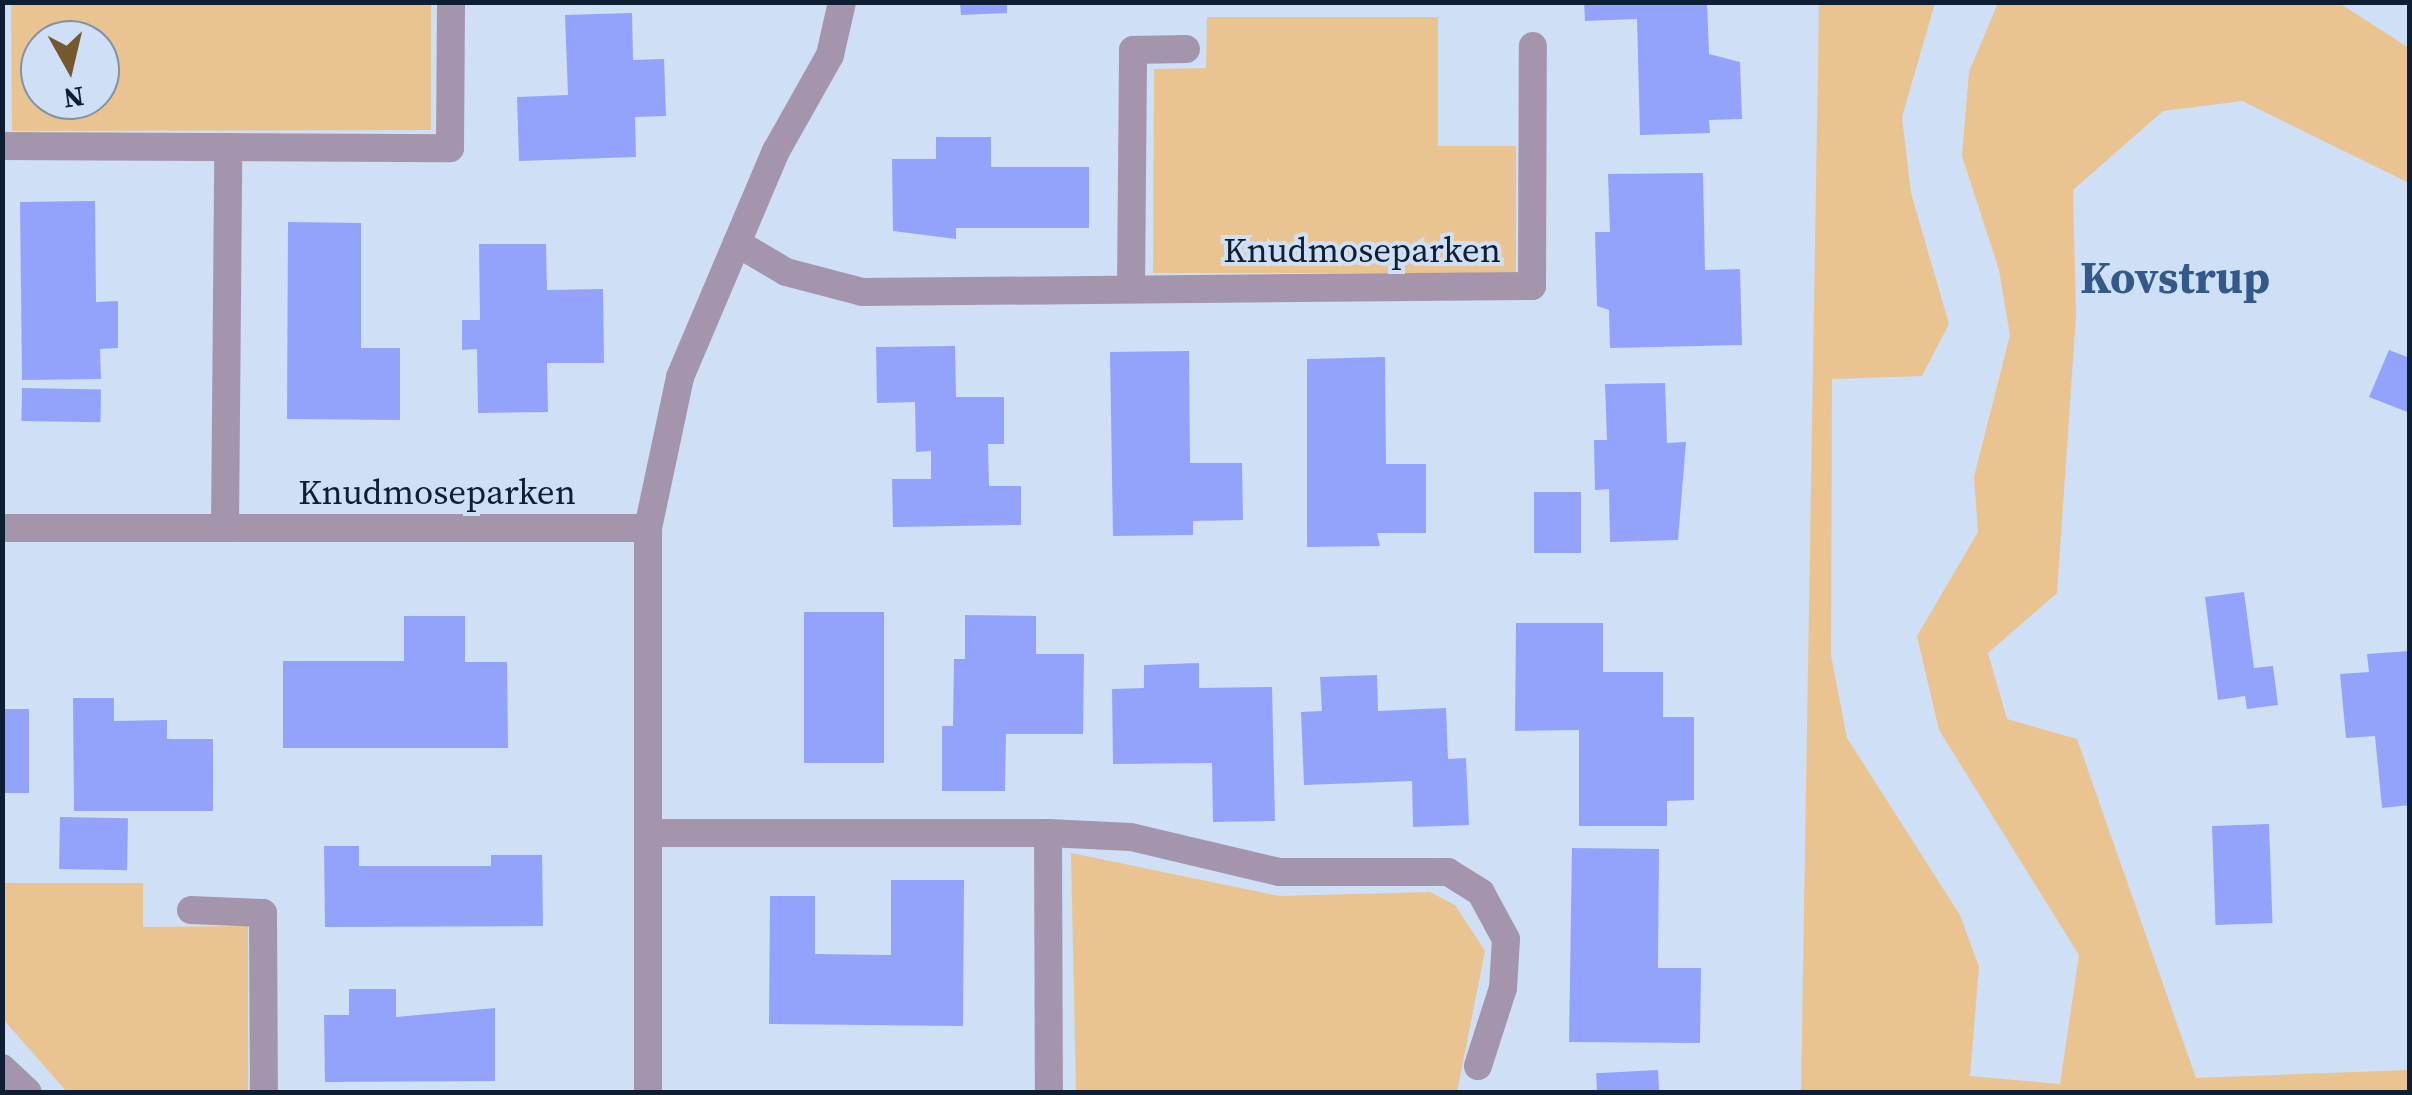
<!DOCTYPE html>
<html>
<head>
<meta charset="utf-8">
<style>
  body { margin:0 }
  #map { position:relative; width:2412px; height:1095px; overflow:hidden; background:#cedff6; font-family:"Source Serif 4",serif }
  div>[style] { position:absolute }
  .green>* { inset:0; background:#e9c491 }
  .building>* { inset:0; background:#93a3fb; transform-origin:0 0 }
  .minor>* { height:28px; margin:-14px; padding:0 14px; transform-origin:14px; border-radius:14px; background:#a494ac }
  span { translate:-50% -50%; white-space:nowrap; text-align:center; line-height:1.15; -webkit-text-stroke:8px #cedff6; paint-order:stroke }
  .street-label { font-size:35px; color:#0e1f33 }
  .district-label { font-size:45px; color:#335989; font-weight:700 }
  .frame { position:absolute; inset:0; border:5px solid #0e1f33; pointer-events:none }
  .north { position:absolute; left:20px; top:20px; width:100px; height:100px; box-sizing:border-box; background:#cedff6; border:2px solid #8192a8; border-radius:50%; rotate:172deg; font-size:28px; font-weight:700; line-height:40px; text-align:center; color:#0e1f33 }
  .north::after { content:''; display:block; margin:auto; width:35px; height:45px; background:#76582d; clip-path:polygon(50% 0,100% 100%,50% 72%,0 100%) }
</style>
</head>
<body>
<div id="map">
  <div class="green">
    <i style="clip-path:polygon(evenodd,11px 3px,431px 3px,431px 130px,12px 131px,11px 3px,100px 40px,100px 100px,40px 100px,40px 40px,100px 40px)"></i>
    <i style="clip-path:polygon(1819px 3px,1935px 3px,1902px 117px,1911px 193px,1949px 324px,1922px 376px,1832px 379px,1831px 655px,1847px 738px,1960px 915px,1979px 967px,1970px 1076px,2060px 1084px,2079px 955px,1939px 730px,1917px 636px,1978px 532px,1974px 477px,2010px 335px,1999px 270px,1962px 156px,1969px 72px,1998px 3px,2339px 3px,2409px 48px,2409px 183px,2242px 101px,2163px 111px,2073px 190px,2076px 316px,2057px 593px,1988px 653px,2007px 719px,2077px 739px,2196px 1078px,2409px 1070px,2409px 1092px,1801px 1092px)"></i>
    <i style="clip-path:polygon(1207px 17px,1438px 17px,1438px 146px,1516px 146px,1516px 273px,1153px 273px,1154px 69px,1206px 68px)"></i>
    <i style="clip-path:polygon(1071px 853px,1279px 896px,1430px 892px,1455px 905px,1485px 951px,1457px 1092px,1076px 1092px)"></i>
    <i style="clip-path:polygon(2px 883px,143px 883px,143px 927px,248px 926px,248px 1092px,67px 1092px,3px 1019px)"></i>
  </div>
  <div class="building">
    <i style="clip-path:polygon(960px 2px,1007px 2px,1007px 13px,961px 15px)"></i>
    <i style="clip-path:polygon(1584px 2px,1707px 2px,1709px 54px,1740px 62px,1742px 119px,1709px 120px,1710px 133px,1640px 135px,1637px 19px,1585px 21px)"></i>
    <i style="clip-path:polygon(632px 13px,633px 60px,664px 59px,666px 116px,635px 117px,636px 157px,519px 161px,517px 97px,568px 95px,565px 15px)"></i>
    <i style="clip-path:polygon(936px 137px,991px 137px,991px 167px,1089px 167px,1089px 228px,956px 228px,956px 239px,893px 231px,892px 159px,936px 159px)"></i>
    <i style="clip-path:polygon(1703px 173px,1705px 270px,1740px 269px,1742px 345px,1610px 348px,1609px 310px,1597px 306px,1595px 232px,1610px 232px,1608px 174px)"></i>
    <i style="clip-path:polygon(95px 201px,96px 302px,118px 301px,118px 348px,100px 349px,101px 379px,22px 380px,20px 202px)"></i>
    <i style="clip-path:polygon(288px 222px,361px 223px,361px 348px,400px 348px,400px 420px,287px 419px)"></i>
    <i style="clip-path:polygon(479px 244px,546px 244px,547px 290px,603px 289px,604px 363px,547px 363px,548px 412px,478px 413px,477px 349px,462px 350px,462px 320px,480px 320px)"></i>
    <i style="clip-path:polygon(955px 346px,956px 397px,1004px 397px,1004px 444px,988px 444px,989px 486px,1021px 486px,1021px 525px,893px 527px,892px 479px,931px 479px,931px 451px,916px 452px,915px 402px,877px 403px,876px 347px)"></i>
    <i style="clip-path:polygon(2389px 350px,2410px 358px,2410px 413px,2369px 397px)"></i>
    <i style="clip-path:polygon(1189px 351px,1190px 463px,1242px 463px,1243px 520px,1193px 521px,1193px 535px,1113px 536px,1110px 352px)"></i>
    <i style="clip-path:polygon(1385px 357px,1386px 464px,1426px 464px,1426px 533px,1377px 533px,1380px 546px,1307px 547px,1307px 359px)"></i>
    <i style="clip-path:polygon(1665px 383px,1667px 443px,1686px 442px,1678px 540px,1610px 542px,1609px 489px,1595px 490px,1594px 440px,1607px 440px,1605px 384px)"></i>
    <i style="left:22px;top:388px;width:79px;height:33px;rotate:1deg"></i>
    <i style="left:1534px;top:492px;width:47px;height:61px"></i>
    <i style="clip-path:polygon(2244px 592px,2254px 668px,2273px 666px,2278px 705px,2247px 709px,2245px 696px,2218px 700px,2205px 597px)"></i>
    <i style="left:804px;top:612px;width:80px;height:151px"></i>
    <i style="clip-path:polygon(965px 615px,1036px 616px,1036px 654px,1084px 654px,1083px 734px,1006px 734px,1005px 791px,942px 791px,942px 726px,953px 726px,954px 659px,965px 659px)"></i>
    <i style="clip-path:polygon(404px 616px,465px 616px,465px 662px,507px 662px,508px 748px,283px 748px,283px 661px,404px 661px)"></i>
    <i style="clip-path:polygon(1516px 623px,1603px 623px,1603px 672px,1663px 672px,1663px 717px,1694px 717px,1694px 800px,1667px 801px,1667px 826px,1579px 826px,1579px 730px,1515px 731px)"></i>
    <i style="clip-path:polygon(2410px 651px,2410px 805px,2382px 808px,2375px 736px,2346px 738px,2340px 674px,2369px 672px,2367px 654px)"></i>
    <i style="clip-path:polygon(1199px 663px,1199px 688px,1272px 687px,1275px 821px,1213px 822px,1212px 763px,1113px 764px,1112px 689px,1144px 688px,1144px 665px)"></i>
    <i style="clip-path:polygon(1377px 675px,1378px 711px,1446px 708px,1448px 759px,1466px 758px,1469px 825px,1413px 827px,1412px 781px,1304px 785px,1301px 712px,1322px 711px,1320px 677px)"></i>
    <i style="clip-path:polygon(73px 698px,114px 698px,114px 721px,167px 720px,167px 739px,213px 739px,213px 811px,74px 811px)"></i>
    <i style="left:2px;top:709px;width:27px;height:84px"></i>
    <i style="left:60px;top:817px;width:68px;height:52px;rotate:1deg"></i>
    <i style="left:2269px;top:824px;width:99px;height:57px;rotate:88deg"></i>
    <i style="clip-path:polygon(324px 846px,359px 846px,359px 866px,491px 866px,491px 855px,542px 855px,543px 926px,325px 927px)"></i>
    <i style="clip-path:polygon(1572px 848px,1659px 849px,1658px 968px,1701px 968px,1700px 1043px,1569px 1042px)"></i>
    <i style="clip-path:polygon(891px 880px,964px 880px,963px 1026px,769px 1024px,770px 896px,815px 896px,815px 954px,891px 955px)"></i>
    <i style="clip-path:polygon(349px 989px,396px 989px,396px 1017px,495px 1008px,495px 1081px,325px 1082px,324px 1015px,349px 1015px)"></i>
    <i style="left:1658px;top:1070px;width:22px;height:62px;rotate:87deg"></i>
  </div>
  <div class="minor">
    <i style="left:2px;top:146px;width:448px;rotate:0.3deg"></i>
    <i style="left:450px;top:148px;width:146px;rotate:-89.6deg"></i>
    <i style="left:737px;top:243px;width:57px;rotate:30.6deg"></i>
    <i style="left:786px;top:272px;width:79px;rotate:14.7deg"></i>
    <i style="left:862px;top:292px;width:670px;rotate:-0.51deg"></i>
    <i style="left:1532px;top:286px;width:240px;rotate:-89.8deg"></i>
    <i style="left:1131px;top:289px;width:239px;rotate:-89.5deg"></i>
    <i style="left:1133px;top:50px;width:53px;rotate:-1.1deg"></i>
    <i style="left:2px;top:528px;width:646px"></i>
    <i style="left:225px;top:528px;width:381px;rotate:-89.5deg"></i>
    <i style="left:648px;top:833px;width:400px"></i>
    <i style="left:1048px;top:833px;width:83px;rotate:2.8deg"></i>
    <i style="left:1131px;top:837px;width:152px;rotate:13.3deg"></i>
    <i style="left:1279px;top:872px;width:169px"></i>
    <i style="left:1448px;top:872px;width:39px;rotate:32deg"></i>
    <i style="left:1481px;top:893px;width:52px;rotate:61.5deg"></i>
    <i style="left:1506px;top:939px;width:49px;rotate:93.5deg"></i>
    <i style="left:1503px;top:988px;width:82px;rotate:107.8deg"></i>
    <i style="left:1048px;top:833px;width:259px;rotate:89.8deg"></i>
    <i style="left:191px;top:910px;width:72px;rotate:2.4deg"></i>
    <i style="left:263px;top:913px;width:179px;rotate:89.7deg"></i>
    <i style="left:2px;top:1068px;width:35px;rotate:43deg"></i>
    <i style="left:648px;top:1092px;width:564px;rotate:-90deg"></i>
    <i style="left:648px;top:528px;width:154px;rotate:-78deg"></i>
    <i style="left:680px;top:377px;width:246px;rotate:-67deg"></i>
    <i style="left:776px;top:151px;width:110px;rotate:-60.6deg"></i>
    <i style="left:830px;top:55px;width:54px;rotate:-77.2deg"></i>
  </div>
  <div class="street-label">
    <span style="left:1362px;top:250px">Knudmoseparken</span>
    <span style="left:437px;top:492px">Knudmoseparken</span>
  </div>
  <div class="district-label">
    <span style="left:2175px;top:278px">Kovstrup</span>
  </div>
  <div class="frame"></div>
  <div class="north">N</div>
</div>
</body>
</html>
